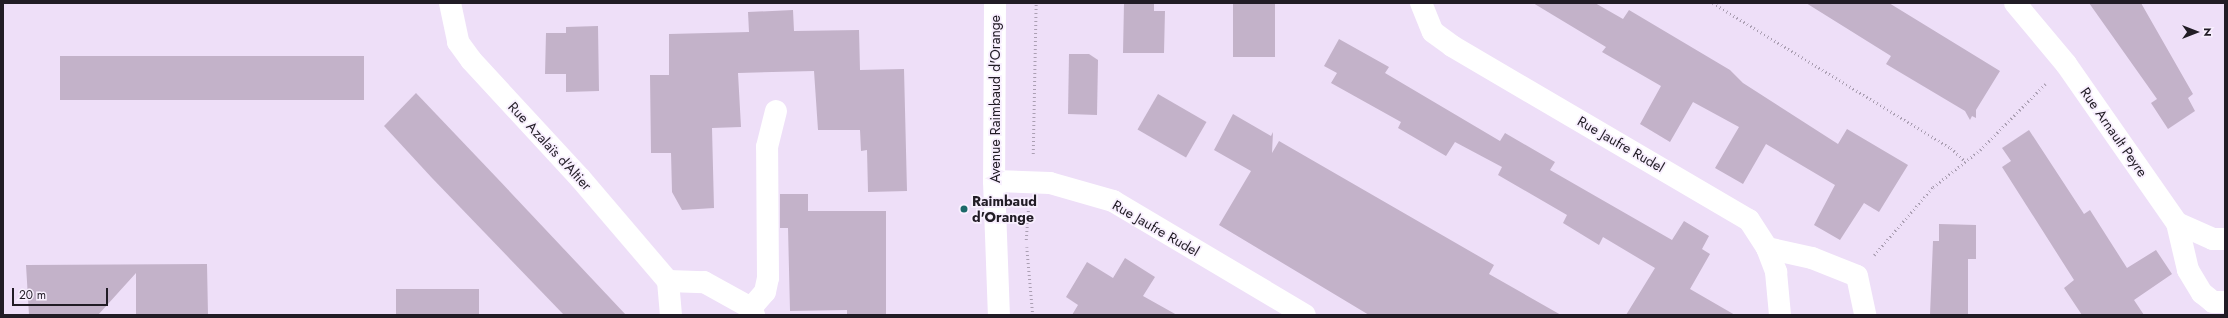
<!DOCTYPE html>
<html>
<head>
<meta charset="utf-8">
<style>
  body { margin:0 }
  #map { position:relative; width:2228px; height:318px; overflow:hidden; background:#eedff8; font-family:Jost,sans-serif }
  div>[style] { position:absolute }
  .building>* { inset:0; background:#c3b2c9; transform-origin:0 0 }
  .path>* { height:2.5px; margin-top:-1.25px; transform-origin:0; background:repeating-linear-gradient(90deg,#ab9fb3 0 1px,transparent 0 4px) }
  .minor>* { height:22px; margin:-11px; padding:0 11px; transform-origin:11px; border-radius:11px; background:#fff }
  .dots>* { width:11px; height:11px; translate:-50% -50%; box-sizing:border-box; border:2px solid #f8effe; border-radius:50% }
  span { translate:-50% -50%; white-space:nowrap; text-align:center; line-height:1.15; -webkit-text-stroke:3.5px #f8effe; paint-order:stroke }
  .street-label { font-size:14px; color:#211c25 }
  .poi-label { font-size:14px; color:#211c25; font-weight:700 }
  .left { translate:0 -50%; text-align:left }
  .frame { position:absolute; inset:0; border:4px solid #211c25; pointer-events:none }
  .north { position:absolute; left:2176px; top:12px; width:40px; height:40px; -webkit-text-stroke:3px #f8effe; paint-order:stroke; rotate:90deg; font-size:11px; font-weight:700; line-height:16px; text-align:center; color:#211c25 }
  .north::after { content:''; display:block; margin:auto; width:14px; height:18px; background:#211c25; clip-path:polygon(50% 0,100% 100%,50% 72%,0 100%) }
  .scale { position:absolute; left:12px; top:288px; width:96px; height:18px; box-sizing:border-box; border:2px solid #211c25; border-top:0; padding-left:5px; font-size:12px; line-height:14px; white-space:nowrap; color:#211c25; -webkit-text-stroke:3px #f8effe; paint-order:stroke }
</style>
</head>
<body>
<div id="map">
  <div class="building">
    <i style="clip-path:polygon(1124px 3px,1154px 3px,1154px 11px,1165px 11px,1164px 53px,1123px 53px)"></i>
    <i style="left:1233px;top:3px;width:42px;height:54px"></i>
    <i style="clip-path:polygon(1533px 3px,1595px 3px,1623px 19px,1629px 10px,1730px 70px,1743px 83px,1838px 144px,1847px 129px,1908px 165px,1879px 212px,1864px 203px,1840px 240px,1814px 225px,1835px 185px,1766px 144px,1743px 184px,1715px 168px,1739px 127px,1693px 102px,1670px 142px,1640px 124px,1661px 86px,1602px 52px,1606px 47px)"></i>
    <i style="clip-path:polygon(1806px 3px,1889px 3px,2000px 71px,1976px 110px,1976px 118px,1972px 116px,1970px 120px,1965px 111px,1886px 64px,1891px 56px)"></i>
    <i style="clip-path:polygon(2089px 3px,2141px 3px,2193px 94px,2188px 98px,2195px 111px,2168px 129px,2151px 103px,2157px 99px)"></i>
    <i style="clip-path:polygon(793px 10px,794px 31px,859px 30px,860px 70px,904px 69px,907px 191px,868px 192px,867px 150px,861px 151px,860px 130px,818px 130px,814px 71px,738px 73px,741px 127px,712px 128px,714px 208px,682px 210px,672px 192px,671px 153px,651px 153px,650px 75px,669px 75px,669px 34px,749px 32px,748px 12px)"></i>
    <i style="clip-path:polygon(598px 26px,599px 91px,566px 92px,566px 74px,545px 74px,546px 33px,566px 33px,566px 27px)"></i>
    <i style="clip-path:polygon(1339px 39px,1389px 67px,1385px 73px,1500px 141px,1505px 133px,1555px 162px,1550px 170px,1672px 240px,1684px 221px,1709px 236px,1702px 249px,1710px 254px,1690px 289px,1735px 315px,1626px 315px,1655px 268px,1603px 237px,1599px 245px,1563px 223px,1567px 215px,1498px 175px,1502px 167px,1455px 142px,1446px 156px,1398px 128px,1401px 122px,1331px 83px,1337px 73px,1324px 66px)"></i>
    <i style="clip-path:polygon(1069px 54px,1089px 54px,1098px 60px,1097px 115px,1068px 114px)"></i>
    <i style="left:364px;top:56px;width:44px;height:304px;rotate:90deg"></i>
    <i style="clip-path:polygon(416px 93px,497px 178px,626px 315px,564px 315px,432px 178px,384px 126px)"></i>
    <i style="left:1158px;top:94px;width:56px;height:41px;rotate:30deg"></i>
    <i style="clip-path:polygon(1233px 114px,1271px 136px,1273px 132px,1272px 153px,1279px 141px,1494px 265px,1489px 274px,1561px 315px,1369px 315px,1219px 225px,1251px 171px,1214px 150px)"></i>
    <i style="clip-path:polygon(2029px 130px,2084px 214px,2090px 210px,2127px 268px,2156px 250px,2172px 274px,2134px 300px,2144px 315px,2082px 315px,2064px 288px,2074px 280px,2002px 167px,2011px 161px,2002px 148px)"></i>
    <i style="clip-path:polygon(780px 194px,808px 194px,808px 211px,886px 211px,886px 315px,847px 315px,847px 310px,790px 311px,788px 228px,780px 228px)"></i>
    <i style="clip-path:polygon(1939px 224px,1976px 225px,1976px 259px,1968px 259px,1968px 315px,1930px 315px,1933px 241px,1939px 241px)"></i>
    <i style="clip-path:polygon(1125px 258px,1155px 277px,1143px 296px,1177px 315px,1072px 315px,1078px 305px,1066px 297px,1087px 262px,1113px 278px)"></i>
    <i style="clip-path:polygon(207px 264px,208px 315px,136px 315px,136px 273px,98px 315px,29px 315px,26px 265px)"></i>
    <i style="left:479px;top:289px;width:26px;height:83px;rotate:90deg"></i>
  </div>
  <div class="path">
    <i style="left:1713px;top:3px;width:279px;rotate:31.4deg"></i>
    <i style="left:1951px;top:148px;width:19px;rotate:43deg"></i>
    <i style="left:1033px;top:154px;width:151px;rotate:-88.9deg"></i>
    <i style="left:1026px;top:240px;width:31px;rotate:-86deg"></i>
    <i style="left:1027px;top:247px;width:68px;rotate:85deg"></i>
    <i style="left:1874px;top:255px;width:90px;rotate:-49.1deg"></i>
    <i style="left:1933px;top:187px;width:60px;rotate:-38.2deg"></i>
    <i style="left:1980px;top:150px;width:93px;rotate:-45.4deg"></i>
  </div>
  <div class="minor">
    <i style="left:450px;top:3px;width:40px;rotate:78deg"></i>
    <i style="left:458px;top:42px;width:22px;rotate:54deg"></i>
    <i style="left:471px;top:60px;width:161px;rotate:47.3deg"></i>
    <i style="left:580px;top:178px;width:135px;rotate:49.5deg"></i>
    <i style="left:668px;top:281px;width:34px;rotate:85deg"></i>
    <i style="left:995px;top:3px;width:178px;rotate:90.3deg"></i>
    <i style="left:994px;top:181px;width:134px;rotate:87.9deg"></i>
    <i style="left:1421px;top:3px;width:31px;rotate:68deg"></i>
    <i style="left:1433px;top:32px;width:24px;rotate:36deg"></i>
    <i style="left:1452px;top:46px;width:344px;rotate:30.4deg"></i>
    <i style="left:1749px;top:220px;width:33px;rotate:57deg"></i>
    <i style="left:1767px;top:248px;width:26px;rotate:69deg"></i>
    <i style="left:1776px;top:272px;width:43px;rotate:84.7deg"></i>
    <i style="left:2015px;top:3px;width:80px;rotate:50.1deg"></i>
    <i style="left:2066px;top:64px;width:194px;rotate:55.1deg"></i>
    <i style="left:2177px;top:223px;width:39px;rotate:24deg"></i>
    <i style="left:2213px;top:239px;width:12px"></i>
    <i style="left:994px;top:181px;width:56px;rotate:2deg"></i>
    <i style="left:1050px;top:183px;width:66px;rotate:15.9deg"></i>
    <i style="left:1113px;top:201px;width:223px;rotate:30.7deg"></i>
    <i style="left:2177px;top:223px;width:48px;rotate:76.8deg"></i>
    <i style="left:2188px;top:270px;width:27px;rotate:59deg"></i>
    <i style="left:2202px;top:293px;width:14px;rotate:39deg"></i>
    <i style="left:2213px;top:302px;width:12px"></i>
    <i style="left:1767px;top:248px;width:46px;rotate:12.5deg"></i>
    <i style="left:1812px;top:258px;width:48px;rotate:21.8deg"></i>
    <i style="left:1857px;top:276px;width:40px;rotate:78deg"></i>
    <i style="left:668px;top:281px;width:36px;rotate:2deg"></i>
    <i style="left:704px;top:282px;width:54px;rotate:29deg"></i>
    <i style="left:751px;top:308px;width:8px;rotate:67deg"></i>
    <i style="left:751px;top:308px;width:21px;rotate:-49deg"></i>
    <i style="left:765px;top:292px;width:14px;rotate:-78deg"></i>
    <i style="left:768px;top:278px;width:131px;rotate:-90.4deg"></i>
    <i style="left:767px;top:147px;width:37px;rotate:-76deg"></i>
  </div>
  <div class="dots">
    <i style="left:964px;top:209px;background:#1b6869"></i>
  </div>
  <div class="street-label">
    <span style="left:995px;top:99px;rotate:-90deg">Avenue Raimbaud d'Orange</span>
    <span style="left:2114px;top:132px;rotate:55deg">Rue Arnault Peyre</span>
    <span style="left:1621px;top:144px;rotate:30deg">Rue Jaufre Rudel</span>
    <span style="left:550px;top:146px;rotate:47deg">Rue Azalaïs d'Altier</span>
    <span style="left:1156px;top:228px;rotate:30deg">Rue Jaufre Rudel</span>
  </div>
  <div class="poi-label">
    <span class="left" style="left:972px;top:209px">Raimbaud<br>d'Orange</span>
  </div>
  <div class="frame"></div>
  <div class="north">N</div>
  <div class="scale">20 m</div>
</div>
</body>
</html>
